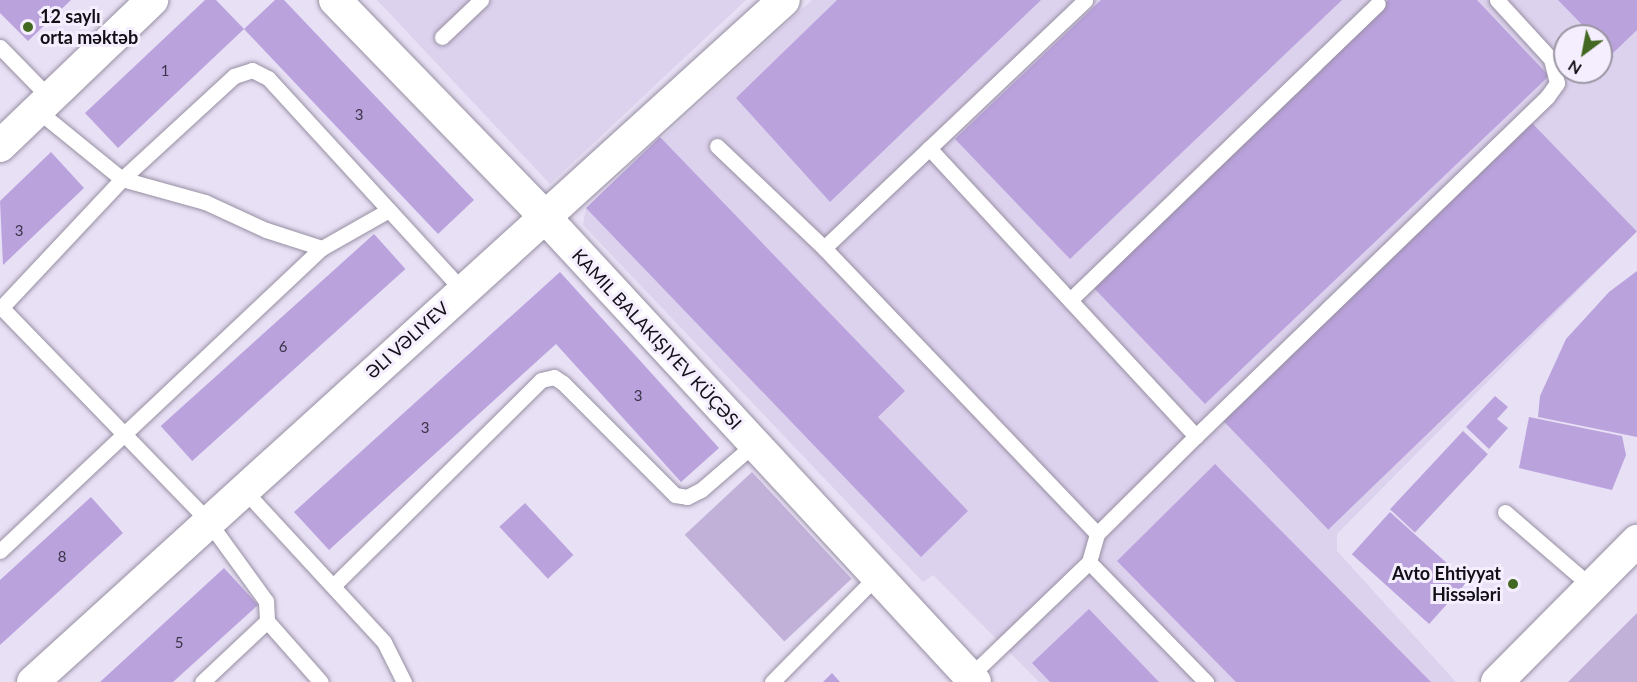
<!DOCTYPE html>
<html>
<head>
<meta charset="utf-8">
<style>
  body { margin:0 }
  #map { position:relative; width:1637px; height:682px; overflow:hidden; background:#e8e0f5; font-family:Lato,sans-serif }
  div>[style] { position:absolute }
  .built>* { inset:0; background:#ddd2ee }
  .green>* { inset:0; background:#c1b1d9; transform-origin:0 0 }
  .building>* { inset:0; background:#baa2dd; transform-origin:0 0 }
  .roads { filter:drop-shadow(0 0 2px #978fa2) drop-shadow(0 0 2px #978fa2) }
  .service>* { height:15px; margin:-7.5px; padding:0 7.5px; transform-origin:7.5px; border-radius:7.5px; background:#fff }
  .minor>* { height:32px; margin:-16px; padding:0 16px; transform-origin:16px; border-radius:16px; background:#fff }
  .dots>* { width:16px; height:16px; translate:-50% -50%; box-sizing:border-box; border:3px solid #f5eeff; border-radius:50% }
  span { translate:-50% -50%; white-space:nowrap; text-align:center; line-height:1.15; -webkit-text-stroke:6px #f5eeff; paint-order:stroke }
  .number-label { font-size:15px; color:#3c3448 }
  .number-label span { -webkit-text-stroke-width:0 }
  .poi-label { font-size:18px; color:#120f16; font-weight:700 }
  .left { translate:0 -50%; text-align:left }
  .right { translate:-100% -50%; text-align:right }
  .street-label { font-size:18px; color:#120f16 }
  .north { position:absolute; left:1553px; top:24px; width:60px; height:60px; box-sizing:border-box; background:#f5eeff; border:2px solid #9a95a2; border-radius:50%; rotate:212deg; font-size:16px; font-weight:700; line-height:24px; text-align:center; color:#120f16 }
  .north::after { content:''; display:block; margin:auto; width:21px; height:27px; background:#436821; clip-path:polygon(50% 0,100% 100%,50% 72%,0 100%) }
</style>
</head>
<body>
<div id="map">
  <div class="built">
    <i style="clip-path:polygon(377px 0,746px 0,550px 184px)"></i>
    <i style="clip-path:polygon(evenodd,812px 0,1637px 0,1637px 231px,1337px 534px,1337px 551px,1456px 682px,1039px 682px,933px 575px,923px 582px,583px 225px,586px 208px,812px 0,1565px 36px,1601px 36px,1601px 72px,1565px 72px,1565px 36px)"></i>
  </div>
  <div class="green">
    <i style="left:752px;top:472px;width:146px;height:92px;rotate:47deg"></i>
    <i style="clip-path:polygon(1637px 613px,1637px 682px,1568px 682px)"></i>
  </div>
  <div class="building">
    <i style="clip-path:polygon(0 0,71px 0,28px 41px,0 13px)"></i>
    <i style="clip-path:polygon(205px 0,216px 0,244px 29px,118px 148px,85px 113px)"></i>
    <i style="clip-path:polygon(275px 0,284px 0,474px 200px,438px 234px,244px 29px)"></i>
    <i style="clip-path:polygon(837px 0,1041px 0,830px 202px,736px 98px)"></i>
    <i style="clip-path:polygon(1101px 0,1342px 0,1070px 259px,955px 139px)"></i>
    <i style="clip-path:polygon(1388px 0,1477px 0,1549px 76px,1205px 404px,1090px 284px)"></i>
    <i style="clip-path:polygon(1558px 0,1637px 0,1637px 30px,1611px 55px,1601px 36px,1593px 36px)"></i>
    <i style="left:1532px;top:123px;width:151px;height:429px;rotate:46deg"></i>
    <i style="clip-path:polygon(660px 137px,905px 391px,878px 417px,968px 511px,921px 557px,586px 208px)"></i>
    <i style="clip-path:polygon(51px 152px,84px 188px,3px 265px,0 201px)"></i>
    <i style="left:374px;top:234px;width:47px;height:287px;rotate:48deg"></i>
    <i style="clip-path:polygon(1637px 271px,1637px 437px,1538px 417px,1540px 396px,1566px 339px,1609px 292px)"></i>
    <i style="clip-path:polygon(560px 272px,719px 448px,681px 482px,556px 344px,329px 550px,294px 512px)"></i>
    <i style="clip-path:polygon(1495px 396px,1508px 407px,1497px 419px,1508px 428px,1489px 449px,1466px 427px)"></i>
    <i style="clip-path:polygon(1529px 417px,1622px 436px,1626px 455px,1612px 490px,1519px 468px)"></i>
    <i style="left:1463px;top:431px;width:34px;height:107px;rotate:43deg"></i>
    <i style="clip-path:polygon(1215px 464px,1431px 682px,1236px 682px,1117px 561px)"></i>
    <i style="clip-path:polygon(91px 497px,123px 533px,0 645px,0 580px)"></i>
    <i style="left:525px;top:503px;width:71px;height:35px;rotate:47deg"></i>
    <i style="left:1390px;top:512px;width:104px;height:57px;rotate:42deg"></i>
    <i style="clip-path:polygon(224px 568px,258px 605px,173px 682px,100px 682px)"></i>
    <i style="clip-path:polygon(1089px 609px,1159px 682px,1050px 682px,1032px 663px)"></i>
    <i style="clip-path:polygon(832px 673px,840px 682px,823px 682px)"></i>
  </div>
  <div class="roads">
    <div class="service">
      <i style="left:442px;top:37px;width:54px;rotate:-43.5deg"></i>
      <i style="left:0;top:47px;width:71px;rotate:45.6deg"></i>
      <i style="left:37px;top:110px;width:109px;rotate:39.1deg"></i>
      <i style="left:122px;top:179px;width:86px;rotate:15.5deg"></i>
      <i style="left:205px;top:202px;width:67px;rotate:24.7deg"></i>
      <i style="left:266px;top:230px;width:59px;rotate:17.8deg"></i>
      <i style="left:322px;top:248px;width:77px;rotate:-29.6deg"></i>
      <i style="left:717px;top:146px;width:148px;rotate:43.6deg"></i>
      <i style="left:824px;top:248px;width:395px;rotate:46.3deg"></i>
      <i style="left:929px;top:148px;width:393px;rotate:47.2deg"></i>
      <i style="left:1196px;top:436px;width:139px;rotate:135.3deg"></i>
      <i style="left:1097px;top:534px;width:29px;rotate:106deg"></i>
      <i style="left:1089px;top:562px;width:165px;rotate:136.2deg"></i>
      <i style="left:824px;top:248px;width:360px;rotate:-43.5deg"></i>
      <i style="left:1070px;top:300px;width:427px;rotate:-43.9deg"></i>
      <i style="left:0;top:306px;width:299px;rotate:45.9deg"></i>
      <i style="left:208px;top:521px;width:99px;rotate:54.1deg"></i>
      <i style="left:266px;top:601px;width:20px;rotate:87deg"></i>
      <i style="left:267px;top:621px;width:89px;rotate:136.8deg"></i>
      <i style="left:0;top:309px;width:178px;rotate:-46.8deg"></i>
      <i style="left:122px;top:179px;width:152px;rotate:-42.6deg"></i>
      <i style="left:234px;top:76px;width:19px;rotate:-18deg"></i>
      <i style="left:252px;top:70px;width:18px;rotate:27deg"></i>
      <i style="left:268px;top:78px;width:287px;rotate:47.5deg"></i>
      <i style="left:1196px;top:436px;width:488px;rotate:-44deg"></i>
      <i style="left:1547px;top:97px;width:17px;rotate:-54deg"></i>
      <i style="left:1557px;top:83px;width:25px;rotate:-104deg"></i>
      <i style="left:1551px;top:59px;width:80px;rotate:-132.5deg"></i>
      <i style="left:242px;top:488px;width:209px;rotate:47.3deg"></i>
      <i style="left:384px;top:642px;width:45px;rotate:63.4deg"></i>
      <i style="left:1505px;top:512px;width:115px;rotate:40.8deg"></i>
      <i style="left:0;top:551px;width:442px;rotate:-43.3deg"></i>
      <i style="left:1089px;top:562px;width:168px;rotate:45.7deg"></i>
      <i style="left:334px;top:585px;width:291px;rotate:-44.7deg"></i>
      <i style="left:541px;top:380px;width:13px;rotate:-13deg"></i>
      <i style="left:554px;top:377px;width:11px;rotate:34deg"></i>
      <i style="left:563px;top:383px;width:158px;rotate:45deg"></i>
      <i style="left:675px;top:495px;width:12px;rotate:9deg"></i>
      <i style="left:687px;top:497px;width:16px;rotate:-27deg"></i>
      <i style="left:701px;top:490px;width:69px;rotate:-40.9deg"></i>
      <i style="left:267px;top:621px;width:81px;rotate:48.5deg"></i>
      <i style="left:772px;top:682px;width:148px;rotate:-45.3deg"></i>
    </div>
    <div class="minor">
      <i style="left:335px;top:0;width:299px;rotate:45.9deg"></i>
      <i style="left:543px;top:215px;width:636px;rotate:47.23deg"></i>
      <i style="left:0;top:146px;width:211px;rotate:-43.8deg"></i>
      <i style="left:33px;top:682px;width:1014px;rotate:-42.24deg"></i>
      <i style="left:1497px;top:682px;width:199px;rotate:-45.2deg"></i>
    </div>
  </div>
  <div class="dots">
    <i style="left:28px;top:27px;background:#436821"></i>
    <i style="left:1513px;top:584px;background:#436821"></i>
  </div>
  <div class="number-label">
    <span style="left:165px;top:71px">1</span>
    <span style="left:359px;top:115px">3</span>
    <span style="left:19px;top:231px">3</span>
    <span style="left:283px;top:347px">6</span>
    <span style="left:638px;top:396px">3</span>
    <span style="left:425px;top:428px">3</span>
    <span style="left:62px;top:557px">8</span>
    <span style="left:179px;top:643px">5</span>
  </div>
  <div class="poi-label">
    <span class="left" style="left:40px;top:27px">12 saylı<br>orta məktəb</span>
    <span class="right" style="left:1501px;top:584px">Avto Ehtiyyat<br>Hissәlәri</span>
  </div>
  <div class="street-label">
    <span style="left:657px;top:339px;rotate:47deg">KAMIL BALAKIŞIYEV KÜÇƏSI</span>
    <span style="left:407px;top:340px;rotate:-42deg">ƏLI VƏLIYEV</span>
  </div>
  <div class="north">N</div>
</div>
</body>
</html>
